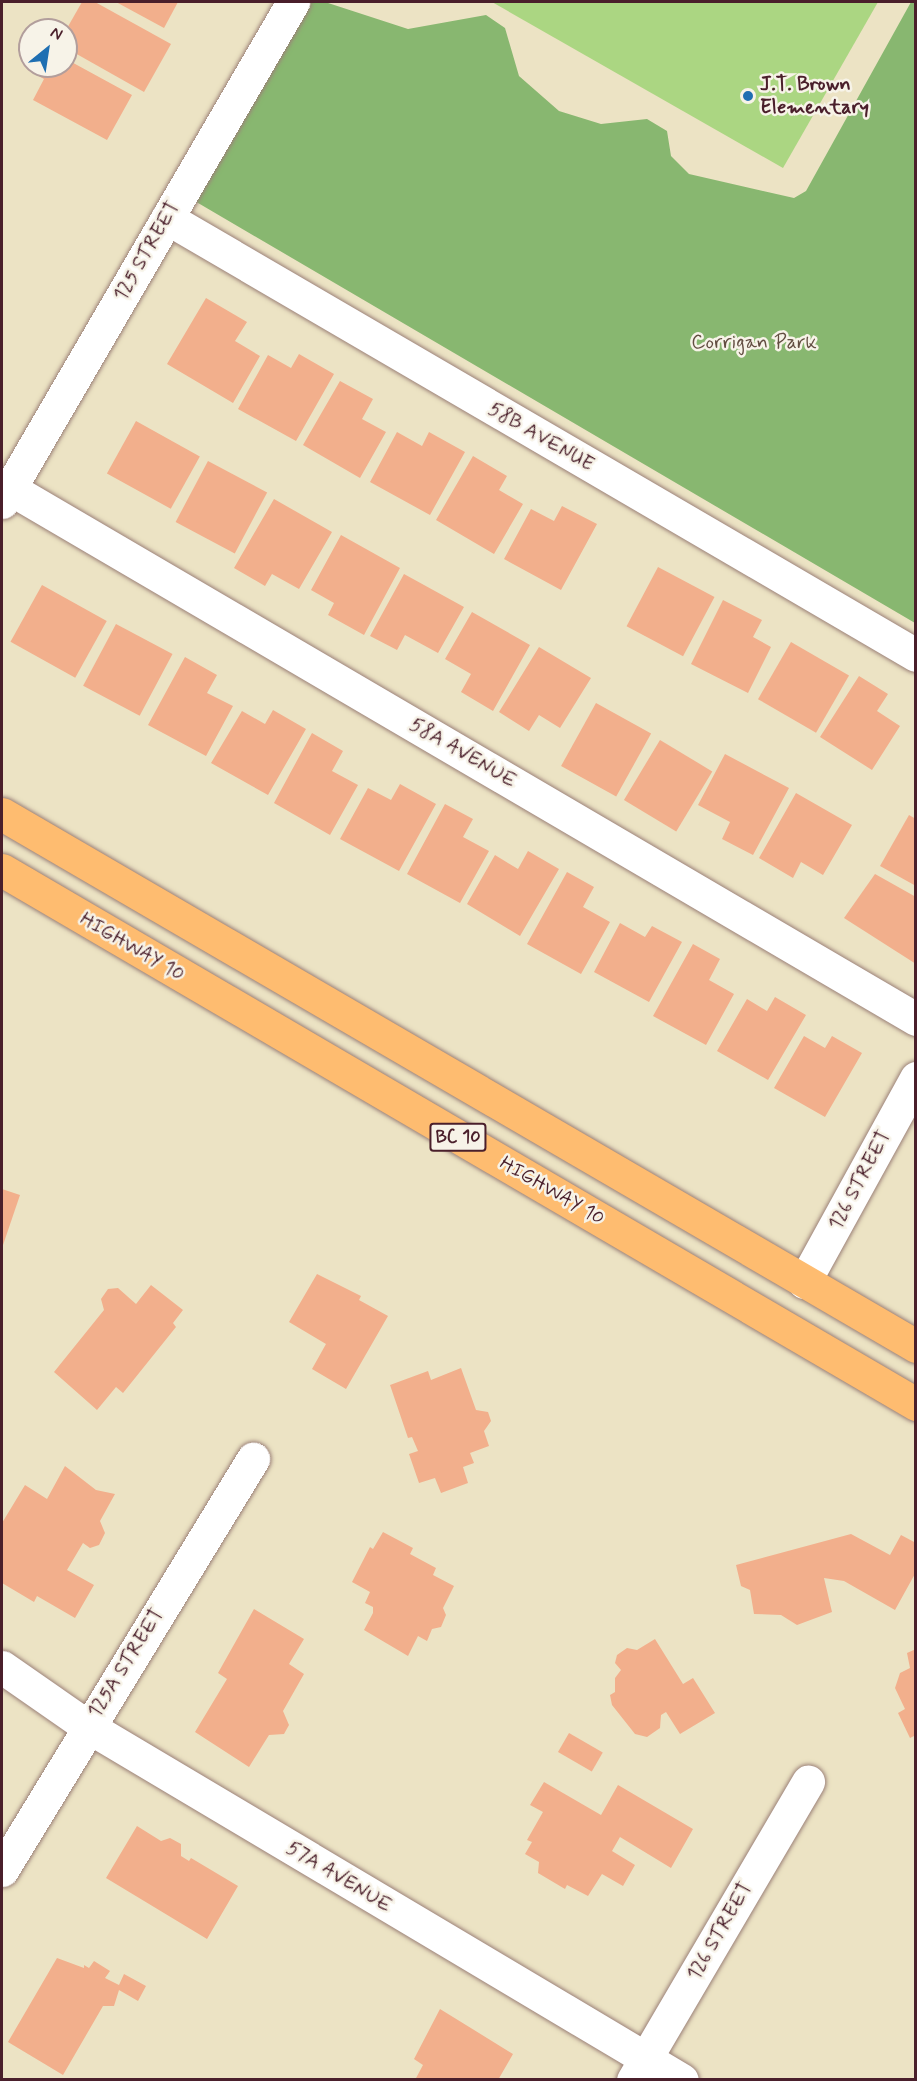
<!DOCTYPE html>
<html>
<head>
<meta charset="utf-8">
<style>
  body { margin:0 }
  #map { position:relative; width:917px; height:2081px; overflow:hidden; background:#ece3c4; font-family:Mynerve,sans-serif }
  div>[style] { position:absolute }
  .green>* { inset:0; background:#abd682 }
  .forest>* { inset:0; background:#88b770 }
  .building>* { inset:0; background:#f2af8c; transform-origin:0 0 }
  .roads { filter:drop-shadow(0 0 2px #9b8178) drop-shadow(0 0 2px #9b8178) }
  .minor>* { height:33px; margin:-16.5px; padding:0 16.5px; transform-origin:16.5px; border-radius:16.5px; background:#fff }
  .highway>* { height:33px; margin:-16.5px; padding:0 16.5px; transform-origin:16.5px; border-radius:16.5px; background:#febc70 }
  .dots>* { width:16px; height:16px; translate:-50% -50%; box-sizing:border-box; border:3px solid #f7f3e8; border-radius:50% }
  span { translate:-50% -50%; white-space:nowrap; text-align:center; line-height:1.15; -webkit-text-stroke:5px #f7f3e8; paint-order:stroke }
  .shield-label span { padding:2px 4px; background:#f7f3e8; border:2px solid; border-radius:4px; -webkit-text-stroke-width:0 }
  .shield-label { font-size:18px; color:#4a1f2b; font-weight:700 }
  .poi-label { font-size:20px; color:#4a1f2b; font-weight:700 }
  .left { translate:0 -50%; text-align:left }
  .street-label { font-size:20px; color:#4a1f2b }
  .park-label { font-size:20px; color:#624d41 }
  .frame { position:absolute; inset:0; border:3px solid #4a1f2b; pointer-events:none }
  .north { position:absolute; left:18px; top:18px; width:60px; height:60px; box-sizing:border-box; background:#f7f3e8; border:2px solid #b29e9c; border-radius:50%; rotate:30deg; font-size:16px; font-weight:700; line-height:24px; text-align:center; color:#4a1f2b }
  .north::after { content:''; display:block; margin:auto; width:21px; height:27px; background:#1f6fb2; clip-path:polygon(50% 0,100% 100%,50% 72%,0 100%) }
</style>
</head>
<body>
<div id="map">
  <div class="green">
    <i style="clip-path:polygon(492px 2px,878px 2px,783px 168px)"></i>
  </div>
  <div class="forest">
    <i style="clip-path:polygon(308px 2px,325px 2px,408px 29px,486px 15px,505px 28px,519px 76px,559px 111px,601px 124px,647px 119px,667px 131px,671px 156px,689px 174px,794px 198px,806px 191px,911px 2px,915px 2px,915px 623px,193px 200px)"></i>
  </div>
  <div class="building">
    <i style="clip-path:polygon(82px 2px,95px 2px,171px 44px,144px 92px,66px 48px,66px 30px)"></i>
    <i style="clip-path:polygon(116px 2px,178px 2px,164px 28px)"></i>
    <i style="clip-path:polygon(66px 59px,132px 95px,107px 140px,33px 100px,44px 79px,28px 70px,30px 66px,66px 66px)"></i>
    <i style="clip-path:polygon(206px 298px,247px 322px,235px 341px,260px 356px,233px 403px,167px 364px)"></i>
    <i style="clip-path:polygon(299px 354px,334px 374px,296px 441px,238px 409px,268px 355px,291px 368px)"></i>
    <i style="clip-path:polygon(340px 381px,373px 399px,362px 419px,386px 432px,360px 478px,303px 445px)"></i>
    <i style="left:136px;top:421px;width:73px;height:60px;rotate:29deg"></i>
    <i style="clip-path:polygon(397px 432px,422px 446px,429px 432px,465px 452px,430px 515px,370px 482px)"></i>
    <i style="clip-path:polygon(473px 456px,507px 476px,499px 490px,523px 504px,494px 554px,436px 520px)"></i>
    <i style="left:208px;top:461px;width:67px;height:69px;rotate:28deg"></i>
    <i style="clip-path:polygon(274px 499px,332px 532px,299px 589px,272px 574px,265px 586px,234px 568px)"></i>
    <i style="clip-path:polygon(562px 506px,597px 524px,561px 590px,504px 559px,531px 509px,554px 521px)"></i>
    <i style="clip-path:polygon(341px 535px,400px 568px,364px 635px,328px 615px,334px 603px,311px 590px)"></i>
    <i style="left:658px;top:567px;width:64px;height:67px;rotate:28deg"></i>
    <i style="clip-path:polygon(404px 574px,464px 607px,438px 653px,405px 635px,397px 650px,370px 636px)"></i>
    <i style="left:42px;top:585px;width:74px;height:65px;rotate:29deg"></i>
    <i style="clip-path:polygon(723px 600px,762px 620px,753px 637px,771px 647px,748px 693px,691px 664px)"></i>
    <i style="clip-path:polygon(472px 612px,530px 645px,493px 711px,461px 692px,471px 674px,445px 659px)"></i>
    <i style="left:116px;top:624px;width:64px;height:70px;rotate:28deg"></i>
    <i style="left:791px;top:642px;width:67px;height:66px;rotate:30deg"></i>
    <i style="clip-path:polygon(539px 647px,591px 678px,560px 728px,539px 715px,529px 731px,499px 712px)"></i>
    <i style="clip-path:polygon(185px 657px,217px 675px,207px 693px,233px 706px,206px 756px,148px 725px)"></i>
    <i style="clip-path:polygon(859px 676px,888px 694px,877px 711px,900px 726px,872px 770px,820px 737px)"></i>
    <i style="left:596px;top:703px;width:63px;height:72px;rotate:29deg"></i>
    <i style="clip-path:polygon(273px 710px,306px 729px,268px 795px,211px 763px,242px 711px,265px 724px)"></i>
    <i style="clip-path:polygon(312px 733px,343px 751px,332px 771px,358px 785px,330px 835px,274px 803px)"></i>
    <i style="left:660px;top:740px;width:61px;height:70px;rotate:31deg"></i>
    <i style="clip-path:polygon(725px 754px,789px 788px,753px 855px,722px 839px,730px 822px,698px 805px)"></i>
    <i style="clip-path:polygon(400px 784px,436px 804px,399px 871px,340px 839px,368px 788px,391px 800px)"></i>
    <i style="clip-path:polygon(796px 793px,852px 825px,823px 875px,801px 862px,793px 878px,759px 858px)"></i>
    <i style="clip-path:polygon(445px 804px,473px 819px,463px 837px,489px 851px,460px 903px,407px 874px)"></i>
    <i style="clip-path:polygon(909px 815px,916px 819px,916px 886px,880px 866px)"></i>
    <i style="clip-path:polygon(528px 851px,559px 869px,520px 936px,467px 904px,495px 855px,518px 869px)"></i>
    <i style="clip-path:polygon(567px 872px,594px 887px,583px 907px,610px 922px,581px 974px,527px 944px)"></i>
    <i style="clip-path:polygon(875px 874px,916px 897px,916px 964px,844px 918px)"></i>
    <i style="clip-path:polygon(620px 923px,645px 937px,652px 926px,682px 942px,649px 1002px,594px 972px)"></i>
    <i style="clip-path:polygon(693px 944px,720px 959px,709px 980px,734px 994px,706px 1045px,653px 1016px)"></i>
    <i style="clip-path:polygon(775px 997px,806px 1015px,768px 1080px,717px 1051px,747px 999px,767px 1011px)"></i>
    <i style="clip-path:polygon(804px 1036px,825px 1048px,832px 1036px,862px 1053px,825px 1117px,774px 1088px)"></i>
    <i style="clip-path:polygon(2px 1189px,20px 1195px,2px 1248px)"></i>
    <i style="clip-path:polygon(317px 1274px,361px 1296px,359px 1300px,388px 1316px,346px 1389px,312px 1369px,326px 1344px,289px 1322px)"></i>
    <i style="clip-path:polygon(151px 1285px,183px 1310px,173px 1323px,176px 1327px,123px 1393px,116px 1387px,97px 1410px,54px 1372px,104px 1310px,101px 1299px,108px 1289px,118px 1288px,136px 1304px)"></i>
    <i style="clip-path:polygon(461px 1368px,476px 1410px,488px 1412px,491px 1421px,484px 1431px,489px 1446px,470px 1453px,474px 1463px,463px 1467px,468px 1483px,441px 1493px,435px 1478px,419px 1483px,409px 1454px,418px 1451px,412px 1437px,408px 1438px,390px 1385px,428px 1371px,431px 1380px)"></i>
    <i style="clip-path:polygon(65px 1466px,96px 1490px,115px 1494px,100px 1521px,105px 1533px,99px 1545px,90px 1548px,83px 1543px,67px 1570px,94px 1585px,75px 1618px,37px 1596px,34px 1602px,2px 1583px,2px 1523px,25px 1485px,47px 1499px)"></i>
    <i style="clip-path:polygon(383px 1532px,413px 1548px,410px 1554px,436px 1568px,433px 1575px,454px 1586px,443px 1608px,446px 1615px,441px 1627px,432px 1629px,427px 1641px,418px 1636px,408px 1656px,364px 1630px,373px 1613px,373px 1607px,365px 1603px,370px 1592px,352px 1582px,370px 1547px,373px 1549px)"></i>
    <i style="clip-path:polygon(851px 1534px,890px 1555px,901px 1535px,916px 1543px,916px 1572px,895px 1610px,844px 1581px,824px 1578px,832px 1612px,797px 1625px,781px 1615px,754px 1614px,750px 1590px,741px 1586px,736px 1565px)"></i>
    <i style="clip-path:polygon(254px 1609px,304px 1639px,289px 1664px,304px 1674px,283px 1711px,289px 1725px,284px 1734px,269px 1735px,249px 1767px,195px 1732px,227px 1679px,218px 1673px)"></i>
    <i style="clip-path:polygon(655px 1639px,683px 1684px,693px 1678px,715px 1713px,680px 1734px,666px 1712px,661px 1715px,660px 1728px,647px 1737px,635px 1734px,612px 1705px,610px 1695px,615px 1692px,615px 1678px,621px 1670px,615px 1663px,617px 1655px,627px 1648px,637px 1650px)"></i>
    <i style="clip-path:polygon(916px 1649px,916px 1735px,910px 1738px,898px 1713px,905px 1709px,895px 1688px,900px 1673px,910px 1668px,907px 1653px)"></i>
    <i style="left:569px;top:1733px;width:39px;height:22px;rotate:30deg"></i>
    <i style="clip-path:polygon(544px 1782px,601px 1815px,618px 1785px,693px 1829px,671px 1868px,620px 1837px,612px 1851px,635px 1865px,623px 1886px,602px 1874px,588px 1896px,567px 1885px,565px 1889px,538px 1873px,539px 1862px,525px 1854px,532px 1842px,527px 1840px,543px 1812px,530px 1805px)"></i>
    <i style="clip-path:polygon(137px 1826px,161px 1841px,170px 1838px,181px 1844px,181px 1856px,189px 1861px,191px 1858px,238px 1886px,207px 1939px,106px 1878px)"></i>
    <i style="clip-path:polygon(57px 1958px,84px 1968px,84px 1965px,89px 1968px,94px 1961px,110px 1971px,105px 1978px,119px 1985px,124px 1974px,146px 1986px,138px 2001px,119px 1990px,114px 2006px,103px 2006px,63px 2075px,8px 2042px)"></i>
    <i style="clip-path:polygon(440px 2009px,513px 2054px,498px 2080px,415px 2080px,423px 2065px,414px 2059px)"></i>
  </div>
  <div class="roads">
    <div class="minor">
      <i style="left:167px;top:218px;width:867px;rotate:30.26deg"></i>
      <i style="left:9px;top:488px;width:1051px;rotate:30.35deg"></i>
      <i style="left:2px;top:502px;width:579px;rotate:-59.8deg"></i>
      <i style="left:804px;top:1282px;width:233px;rotate:-61.2deg"></i>
      <i style="left:2px;top:1667px;width:103px;rotate:34.8deg"></i>
      <i style="left:87px;top:1726px;width:692px;rotate:30.75deg"></i>
      <i style="left:2px;top:1870px;width:482px;rotate:-58.6deg"></i>
      <i style="left:633px;top:2080px;width:346px;rotate:-59.6deg"></i>
    </div>
    <div class="highway">
      <i style="left:2px;top:814px;width:1058px;rotate:30.2deg"></i>
      <i style="left:2px;top:870px;width:1059px;rotate:30.3deg"></i>
    </div>
  </div>
  <div class="dots">
    <i style="left:748px;top:96px;background:#1f6fb2"></i>
  </div>
  <div class="shield-label">
    <span style="left:458px;top:1137px">BC 10</span>
  </div>
  <div class="poi-label">
    <span class="left" style="left:760px;top:96px">J.T. Brown<br>Elementary</span>
  </div>
  <div class="street-label">
    <span style="left:147px;top:251px;rotate:-60deg">125 STREET</span>
    <span style="left:541px;top:437px;rotate:30deg">58B AVENUE</span>
    <span style="left:463px;top:753px;rotate:30deg">58A AVENUE</span>
    <span style="left:132px;top:947px;rotate:30deg">HIGHWAY 10</span>
    <span style="left:860px;top:1180px;rotate:-62deg">126 STREET</span>
    <span style="left:552px;top:1191px;rotate:30deg">HIGHWAY 10</span>
    <span style="left:126px;top:1663px;rotate:-58deg">125A STREET</span>
    <span style="left:339px;top:1877px;rotate:31deg">57A AVENUE</span>
    <span style="left:720px;top:1931px;rotate:-60deg">126 STREET</span>
  </div>
  <div class="park-label">
    <span style="left:754px;top:342px">Corrigan Park</span>
  </div>
  <div class="frame"></div>
  <div class="north">N</div>
</div>
</body>
</html>
